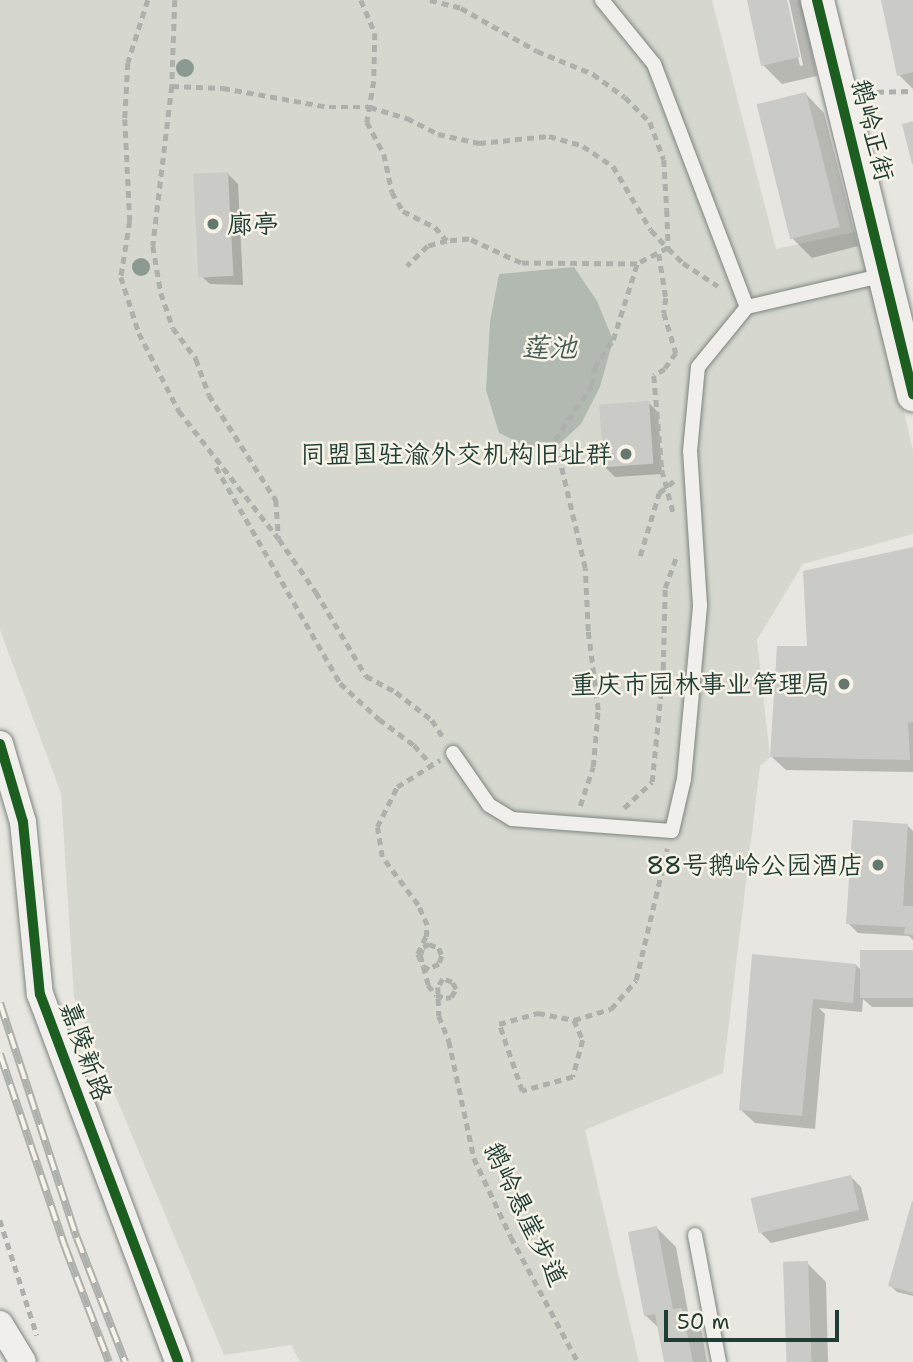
<!DOCTYPE html>
<html>
<head>
<meta charset="utf-8">
<style>
  body { margin:0 }
  #map { position:relative; width:913px; height:1362px; overflow:hidden; background:#e7e6e0; font-family:"Shantell Sans","LXGW WenKai TC",sans-serif }
  div>[style] { position:absolute }
  .green>* { inset:0; background:#d6d8cf }
  .water>* { inset:0; background:#b2b9b0 }
  .shadow>* { inset:0; background:#0003 }
  .building>* { inset:0; background:#cacbc6; transform-origin:0 0 }
  .path>* { height:4.5px; margin-top:-2.25px; transform-origin:0; background:repeating-linear-gradient(90deg,#aeb0ac 0 7px,transparent 0 12px) }
  .roads { filter:drop-shadow(0 0 2px #7e847f) drop-shadow(0 0 2px #7e847f) }
  .service>* { height:14px; margin:-7px; padding:0 7px; transform-origin:7px; border-radius:7px; background:#f0efeb }
  .minor>* { height:26px; margin:-13px; padding:0 13px; transform-origin:13px; border-radius:13px; background:#f0efeb }
  .tertiary>* { height:33px; margin:-16.5px; padding:0 16.5px; transform-origin:16.5px; border-radius:16.5px; background:#f0efeb }
  .rail>* { height:8px; margin-top:-4px; transform-origin:0; background:repeating-linear-gradient(90deg,#f7f3e8 0 16px,#aeb0ac 0 32px); box-sizing:border-box; border-block:2px solid #aeb0ac }
  .path-bridge>* { height:4.5px; margin-top:-2.25px; transform-origin:0; background:repeating-linear-gradient(90deg,#aeb0ac 0 7px,transparent 0 12px) }
  .cycleway>* { height:10px; margin:-5px; padding:0 5px; transform-origin:5px; border-radius:5px; background:#1b5e20 }
  .trees>* { width:18px; height:18px; margin:-9px; border-radius:50%; background:#8c9991 }
  .dots>* { width:19px; height:19px; translate:-50% -50%; box-sizing:border-box; border:4px solid #f7f3e8; border-radius:50% }
  span { translate:-50% -50%; white-space:nowrap; text-align:center; line-height:1.15; -webkit-text-stroke:5px #f7f3e8; paint-order:stroke }
  .street-label { font-size:26px; color:#1f3d34 }
  .poi-label { font-size:26px; color:#1f3d34 }
  .left { translate:0 -50%; text-align:left }
  .right { translate:-100% -50%; text-align:right }
  .water-label { font-size:28px; color:#445c53; font-style:italic }
  .scale { position:absolute; left:664px; top:1310px; width:175px; height:32px; box-sizing:border-box; border:4px solid #1f3d34; border-top:0; padding-left:9px; font-size:21px; line-height:24px; white-space:nowrap; color:#1f3d34; -webkit-text-stroke:5px #f7f3e8; paint-order:stroke }
</style>
</head>
<body>
<div id="map">
  <div class="green">
    <i style="clip-path:polygon(0 0,712px 0,776px 249px,863px 230px,913px 451px,913px 534px,803px 564px,757px 640px,770px 757px,760px 766px,723px 1073px,585px 1130px,639px 1362px,300px 1362px,291px 1345px,224px 1355px,74px 997px,61px 793px,0 630px)"></i>
  </div>
  <div class="water">
    <i style="clip-path:polygon(574px 267px,597px 301px,613px 340px,600px 387px,581px 424px,555px 448px,524px 445px,499px 433px,486px 390px,490px 322px,499px 274px)"></i>
  </div>
  <div class="shadow">
    <i style="clip-path:polygon(749px 0,785px 0,800px 66px,803px 65px,789px 0,801px 0,817px 76px,782px 84px,763px 65px)"></i>
    <i style="clip-path:polygon(883px 0,913px 0,913px 89px,899px 75px)"></i>
    <i style="clip-path:polygon(806px 94px,824px 113px,858px 246px,812px 258px,793px 239px)"></i>
    <i style="clip-path:polygon(228px 174px,238px 184px,243px 285px,210px 284px,199px 274px)"></i>
    <i style="clip-path:polygon(648px 402px,658px 412px,662px 474px,615px 477px,604px 466px)"></i>
    <i style="clip-path:polygon(913px 549px,913px 772px,786px 770px,772px 757px,808px 647px)"></i>
    <i style="clip-path:polygon(908px 826px,913px 831px,913px 940px,909px 936px,858px 933px,848px 923px)"></i>
    <i style="clip-path:polygon(913px 951px,913px 1007px,872px 1007px,863px 999px,862px 1012px,819px 1008px,825px 1014px,815px 1129px,755px 1123px,741px 1110px,754px 956px,856px 965px,862px 971px)"></i>
    <i style="clip-path:polygon(851px 1177px,861px 1187px,869px 1220px,771px 1243px,761px 1233px)"></i>
    <i style="clip-path:polygon(913px 1206px,913px 1296px,897px 1292px,890px 1285px)"></i>
    <i style="clip-path:polygon(657px 1228px,676px 1247px,689px 1317px,701px 1328px,707px 1362px,666px 1362px,660px 1329px,645px 1315px)"></i>
    <i style="clip-path:polygon(807px 1263px,826px 1282px,828px 1362px,787px 1362px)"></i>
  </div>
  <div class="building">
    <i style="clip-path:polygon(747px 0,787px 0,800px 57px,761px 66px)"></i>
    <i style="clip-path:polygon(881px 0,913px 0,913px 72px,897px 76px)"></i>
    <i style="left:806px;top:92px;width:139px;height:51px;rotate:76deg"></i>
    <i style="clip-path:polygon(913px 121px,913px 164px,912px 164px,902px 124px)"></i>
    <i style="left:228px;top:172px;width:104px;height:35px;rotate:87deg"></i>
    <i style="left:649px;top:401px;width:63px;height:50px;rotate:86deg"></i>
    <i style="clip-path:polygon(913px 547px,913px 722px,908px 723px,910px 760px,770px 757px,777px 646px,807px 646px,803px 571px)"></i>
    <i style="clip-path:polygon(853px 820px,908px 824px,903px 906px,913px 906px,913px 935px,904px 934px,905px 927px,846px 924px)"></i>
    <i style="left:860px;top:950px;width:53px;height:48px"></i>
    <i style="clip-path:polygon(752px 954px,856px 964px,853px 1003px,813px 999px,802px 1116px,739px 1110px)"></i>
    <i style="left:851px;top:1175px;width:36px;height:103px;rotate:77deg"></i>
    <i style="clip-path:polygon(912px 1201px,913px 1201px,913px 1293px,888px 1286px)"></i>
    <i style="clip-path:polygon(657px 1226px,673px 1309px,682px 1308px,693px 1362px,664px 1362px,655px 1314px,644px 1316px,628px 1232px)"></i>
    <i style="left:808px;top:1261px;width:101px;height:25px;rotate:88deg"></i>
  </div>
  <div class="path">
    <i style="left:148px;top:0;width:66px;rotate:107.6deg"></i>
    <i style="left:128px;top:63px;width:56px;rotate:93.1deg"></i>
    <i style="left:125px;top:119px;width:102px;rotate:87.2deg"></i>
    <i style="left:130px;top:221px;width:57px;rotate:99.1deg"></i>
    <i style="left:121px;top:277px;width:59px;rotate:72.2deg"></i>
    <i style="left:139px;top:333px;width:88px;rotate:62.9deg"></i>
    <i style="left:179px;top:411px;width:162px;rotate:52deg"></i>
    <i style="left:175px;top:0;width:86px;rotate:92deg"></i>
    <i style="left:172px;top:86px;width:161px;rotate:96.8deg"></i>
    <i style="left:153px;top:246px;width:48px;rotate:80.3deg"></i>
    <i style="left:161px;top:293px;width:37px;rotate:71deg"></i>
    <i style="left:173px;top:328px;width:39px;rotate:53deg"></i>
    <i style="left:196px;top:359px;width:38px;rotate:70deg"></i>
    <i style="left:209px;top:395px;width:125px;rotate:57.5deg"></i>
    <i style="left:276px;top:500px;width:39px;rotate:86deg"></i>
    <i style="left:279px;top:539px;width:65px;rotate:55.1deg"></i>
    <i style="left:316px;top:592px;width:98px;rotate:59.2deg"></i>
    <i style="left:366px;top:676px;width:34px;rotate:28deg"></i>
    <i style="left:396px;top:692px;width:46px;rotate:37.9deg"></i>
    <i style="left:432px;top:720px;width:24px;rotate:57deg"></i>
    <i style="left:361px;top:0;width:36px;rotate:67deg"></i>
    <i style="left:375px;top:33px;width:48px;rotate:91.2deg"></i>
    <i style="left:374px;top:81px;width:42px;rotate:99.7deg"></i>
    <i style="left:367px;top:122px;width:36px;rotate:62deg"></i>
    <i style="left:384px;top:154px;width:39px;rotate:78deg"></i>
    <i style="left:392px;top:192px;width:22px;rotate:60deg"></i>
    <i style="left:403px;top:211px;width:36px;rotate:27deg"></i>
    <i style="left:435px;top:227px;width:18px;rotate:49deg"></i>
    <i style="left:447px;top:241px;width:20px;rotate:165deg"></i>
    <i style="left:428px;top:246px;width:29px;rotate:136deg"></i>
    <i style="left:430px;top:0;width:32px;rotate:14deg"></i>
    <i style="left:461px;top:8px;width:87px;rotate:29.5deg"></i>
    <i style="left:537px;top:51px;width:61px;rotate:22.3deg"></i>
    <i style="left:593px;top:74px;width:39px;rotate:36deg"></i>
    <i style="left:625px;top:97px;width:35px;rotate:45deg"></i>
    <i style="left:650px;top:122px;width:40px;rotate:69.8deg"></i>
    <i style="left:664px;top:160px;width:50px;rotate:86.6deg"></i>
    <i style="left:667px;top:210px;width:38px;rotate:88deg"></i>
    <i style="left:668px;top:248px;width:35px;rotate:153deg"></i>
    <i style="left:637px;top:264px;width:116px;rotate:-179.5deg"></i>
    <i style="left:521px;top:263px;width:57px;rotate:-155.2deg"></i>
    <i style="left:469px;top:239px;width:22px;rotate:175deg"></i>
    <i style="left:172px;top:86px;width:51px;rotate:2.2deg"></i>
    <i style="left:223px;top:88px;width:108px;rotate:10.2deg"></i>
    <i style="left:329px;top:107px;width:41px"></i>
    <i style="left:370px;top:107px;width:39px;rotate:17deg"></i>
    <i style="left:407px;top:118px;width:35px;rotate:27deg"></i>
    <i style="left:438px;top:134px;width:42px;rotate:12.4deg"></i>
    <i style="left:479px;top:143px;width:70px;rotate:-5.7deg"></i>
    <i style="left:549px;top:136px;width:35px;rotate:16deg"></i>
    <i style="left:583px;top:146px;width:36px;rotate:34deg"></i>
    <i style="left:613px;top:166px;width:74px;rotate:59.3deg"></i>
    <i style="left:651px;top:230px;width:25px;rotate:47deg"></i>
    <i style="left:668px;top:248px;width:21px;rotate:45deg"></i>
    <i style="left:683px;top:263px;width:42px;rotate:33.3deg"></i>
    <i style="left:865px;top:92px;width:48px;rotate:-1.2deg"></i>
    <i style="left:659px;top:254px;width:45px;rotate:81deg"></i>
    <i style="left:666px;top:298px;width:15px;rotate:98deg"></i>
    <i style="left:664px;top:313px;width:42px;rotate:73.3deg"></i>
    <i style="left:676px;top:353px;width:19px;rotate:125deg"></i>
    <i style="left:665px;top:369px;width:13px;rotate:148deg"></i>
    <i style="left:654px;top:376px;width:94px;rotate:85.1deg"></i>
    <i style="left:662px;top:470px;width:47px;rotate:75.1deg"></i>
    <i style="left:216px;top:467px;width:249px;rotate:60.1deg"></i>
    <i style="left:340px;top:683px;width:53px;rotate:42.7deg"></i>
    <i style="left:379px;top:719px;width:44px;rotate:36.6deg"></i>
    <i style="left:414px;top:745px;width:27px;rotate:48deg"></i>
    <i style="left:640px;top:556px;width:66px;rotate:-73.2deg"></i>
    <i style="left:659px;top:493px;width:19px;rotate:-39deg"></i>
    <i style="left:580px;top:806px;width:41px;rotate:-71.6deg"></i>
    <i style="left:593px;top:767px;width:57px;rotate:-85deg"></i>
    <i style="left:598px;top:710px;width:80px;rotate:-97.2deg"></i>
    <i style="left:588px;top:631px;width:63px;rotate:-92.7deg"></i>
    <i style="left:585px;top:568px;width:131px;rotate:-103.2deg"></i>
    <i style="left:555px;top:440px;width:66px;rotate:-56.1deg"></i>
    <i style="left:592px;top:385px;width:17px;rotate:-83deg"></i>
    <i style="left:594px;top:368px;width:34px;rotate:-56deg"></i>
    <i style="left:613px;top:340px;width:80px;rotate:-72.5deg"></i>
    <i style="left:624px;top:808px;width:38px;rotate:-43deg"></i>
    <i style="left:652px;top:782px;width:114px;rotate:-84.4deg"></i>
    <i style="left:663px;top:669px;width:81px;rotate:-88.6deg"></i>
    <i style="left:665px;top:588px;width:35px;rotate:-70deg"></i>
    <i style="left:426px;top:937px;width:12px;rotate:-85deg"></i>
    <i style="left:427px;top:925px;width:22px;rotate:-114deg"></i>
    <i style="left:418px;top:905px;width:60px;rotate:-126.9deg"></i>
    <i style="left:382px;top:857px;width:30px;rotate:-99deg"></i>
    <i style="left:377px;top:827px;width:45px;rotate:-63.4deg"></i>
    <i style="left:397px;top:787px;width:51px;rotate:-32.1deg"></i>
    <i style="left:428px;top:985px;width:30px;rotate:-105deg"></i>
    <i style="left:420px;top:956px;width:9px;rotate:-72deg"></i>
    <i style="left:423px;top:947px;width:7px;rotate:-27deg"></i>
    <i style="left:429px;top:944px;width:11px;rotate:22deg"></i>
    <i style="left:439px;top:948px;width:9px;rotate:69deg"></i>
    <i style="left:442px;top:956px;width:9px;rotate:111deg"></i>
    <i style="left:439px;top:964px;width:11px;rotate:153deg"></i>
    <i style="left:446px;top:998px;width:5px;rotate:-11deg"></i>
    <i style="left:451px;top:997px;width:9px;rotate:-58deg"></i>
    <i style="left:456px;top:989px;width:8px;rotate:-120deg"></i>
    <i style="left:452px;top:982px;width:9px;rotate:-162deg"></i>
    <i style="left:443px;top:979px;width:9px;rotate:122deg"></i>
    <i style="left:438px;top:987px;width:29px;rotate:88deg"></i>
    <i style="left:439px;top:1016px;width:27px;rotate:68deg"></i>
    <i style="left:449px;top:1041px;width:120px;rotate:77.9deg"></i>
    <i style="left:474px;top:1158px;width:87px;rotate:64.9deg"></i>
    <i style="left:511px;top:1237px;width:142px;rotate:61.8deg"></i>
    <i style="left:574px;top:1020px;width:22px;rotate:66deg"></i>
    <i style="left:583px;top:1040px;width:38px;rotate:105deg"></i>
    <i style="left:573px;top:1077px;width:53px;rotate:164.6deg"></i>
    <i style="left:522px;top:1091px;width:71px;rotate:-108.9deg"></i>
    <i style="left:499px;top:1024px;width:41px;rotate:-15.8deg"></i>
    <i style="left:538px;top:1013px;width:37px;rotate:11deg"></i>
    <i style="left:574px;top:1020px;width:39px;rotate:-17deg"></i>
    <i style="left:611px;top:1009px;width:38px;rotate:-49deg"></i>
    <i style="left:636px;top:980px;width:135px;rotate:-76.7deg"></i>
    <i style="left:0;top:1220px;width:121px;rotate:72.2deg"></i>
  </div>
  <div class="roads">
    <div class="service">
      <i style="left:602px;top:0;width:82px;rotate:50.9deg"></i>
      <i style="left:654px;top:64px;width:260px;rotate:69.1deg"></i>
      <i style="left:453px;top:753px;width:63px;rotate:55.3deg"></i>
      <i style="left:489px;top:805px;width:27px;rotate:31deg"></i>
      <i style="left:512px;top:819px;width:160px;rotate:4.3deg"></i>
      <i style="left:672px;top:831px;width:53px;rotate:-77deg"></i>
      <i style="left:684px;top:779px;width:175px;rotate:-84.7deg"></i>
      <i style="left:700px;top:605px;width:154px;rotate:-93.7deg"></i>
      <i style="left:690px;top:451px;width:84px;rotate:-84.6deg"></i>
      <i style="left:698px;top:367px;width:77px;rotate:-50.8deg"></i>
      <i style="left:747px;top:307px;width:142px;rotate:-13.1deg"></i>
      <i style="left:695px;top:1235px;width:129px;rotate:79.3deg"></i>
    </div>
    <div class="minor">
      <i style="left:0;top:744px;width:81px;rotate:73.6deg"></i>
      <i style="left:23px;top:822px;width:173px;rotate:84.4deg"></i>
      <i style="left:40px;top:994px;width:393px;rotate:69.4deg"></i>
      <i style="left:0;top:1324px;width:44px;rotate:58.8deg"></i>
    </div>
    <div class="tertiary">
      <i style="left:817px;top:0;width:406px;rotate:76.3deg"></i>
    </div>
  </div>
  <div class="rail">
    <i style="left:0;top:1003px;width:247px;rotate:71.9deg"></i>
    <i style="left:77px;top:1238px;width:133px;rotate:68.8deg"></i>
    <i style="left:0;top:1054px;width:204px;rotate:71.4deg"></i>
    <i style="left:65px;top:1247px;width:123px;rotate:69.1deg"></i>
  </div>
  <div class="path-bridge">
    <i style="left:426px;top:937px;width:19px;rotate:115deg"></i>
    <i style="left:418px;top:954px;width:13px;rotate:67deg"></i>
    <i style="left:423px;top:966px;width:7px;rotate:27deg"></i>
    <i style="left:428px;top:985px;width:13px;rotate:51deg"></i>
    <i style="left:436px;top:995px;width:10px;rotate:17deg"></i>
  </div>
  <div class="cycleway">
    <i style="left:817px;top:0;width:406px;rotate:76.3deg"></i>
    <i style="left:0;top:744px;width:81px;rotate:73.6deg"></i>
    <i style="left:23px;top:822px;width:173px;rotate:84.4deg"></i>
    <i style="left:40px;top:994px;width:393px;rotate:69.4deg"></i>
  </div>
  <div class="trees">
    <i style="left:185px;top:68px"></i>
    <i style="left:141px;top:267px"></i>
  </div>
  <div class="dots">
    <i style="left:213px;top:224px;background:#657870"></i>
    <i style="left:626px;top:454px;background:#657870"></i>
    <i style="left:844px;top:684px;background:#657870"></i>
    <i style="left:878px;top:865px;background:#657870"></i>
  </div>
  <div class="street-label">
    <span style="left:873px;top:130px;rotate:76deg">鹅岭正街</span>
    <span style="left:86px;top:1051px;rotate:70deg">嘉陵新路</span>
    <span style="left:526px;top:1214px;rotate:64deg">鹅岭悬崖步道</span>
  </div>
  <div class="poi-label">
    <span class="left" style="left:227px;top:224px">廊亭</span>
    <span class="right" style="left:612px;top:454px">同盟国驻渝外交机构旧址群</span>
    <span class="right" style="left:830px;top:684px">重庆市园林事业管理局</span>
    <span class="right" style="left:864px;top:865px">88号鹅岭公园酒店</span>
  </div>
  <div class="water-label">
    <span style="left:549px;top:347px">莲池</span>
  </div>
  <div class="scale">50 m</div>
</div>
</body>
</html>
